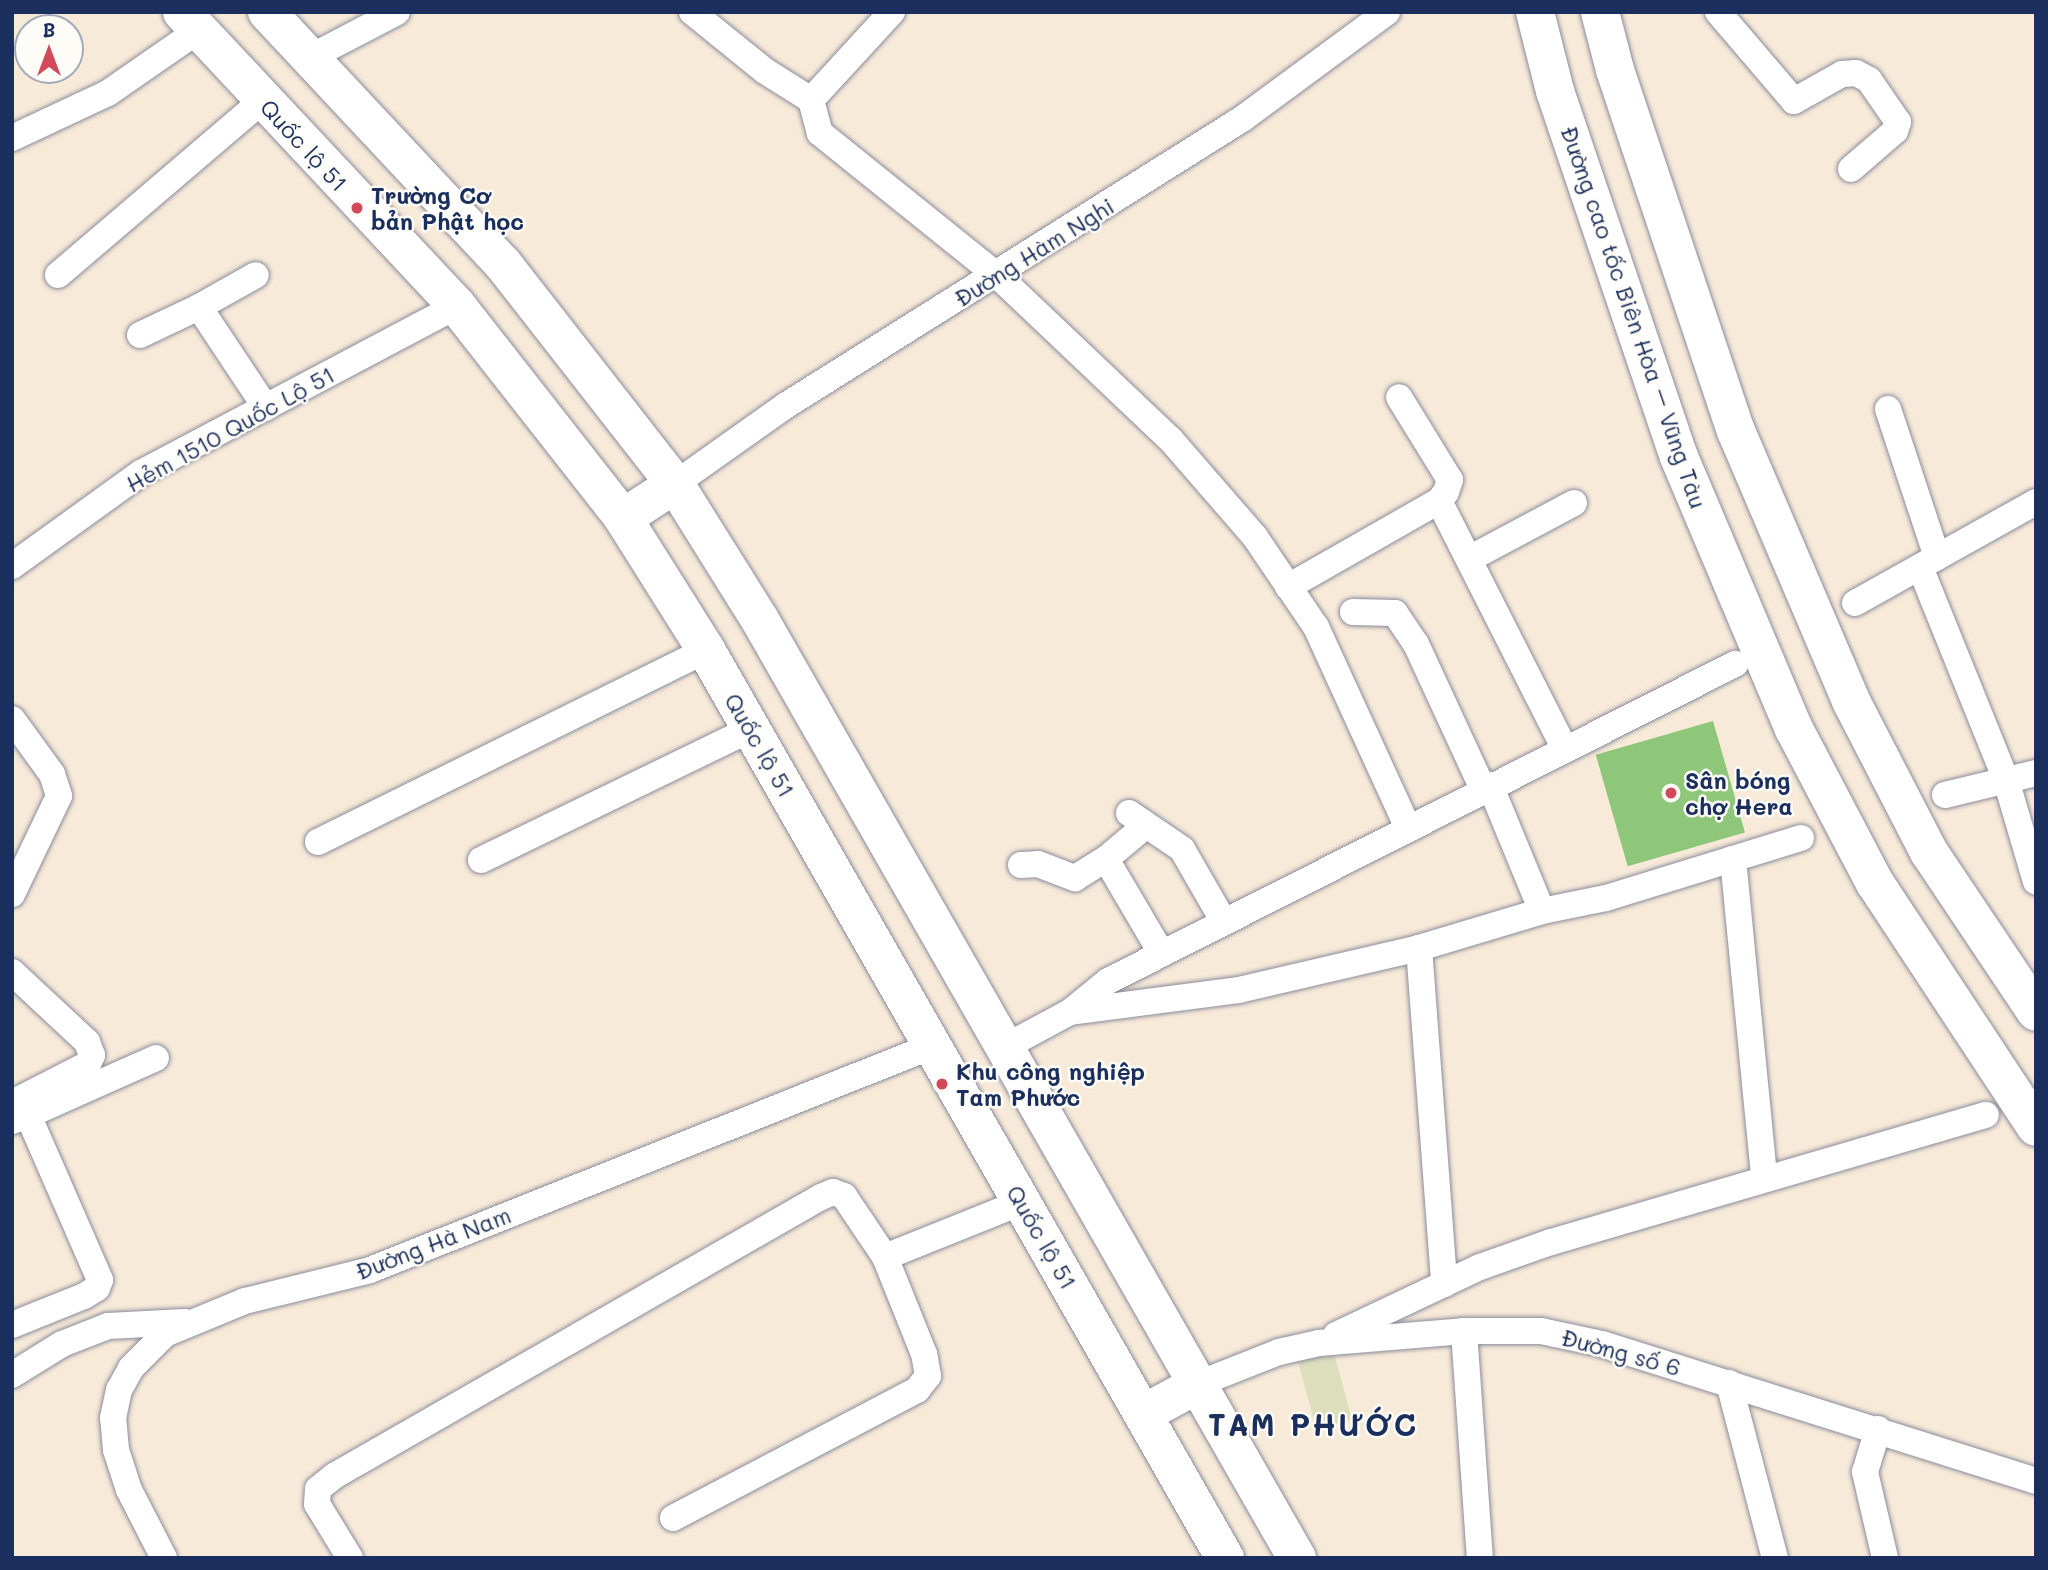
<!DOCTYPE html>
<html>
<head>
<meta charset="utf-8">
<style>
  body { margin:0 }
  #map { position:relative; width:2048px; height:1570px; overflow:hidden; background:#f8ead9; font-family:Mali,sans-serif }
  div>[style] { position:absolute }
  .built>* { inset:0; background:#dddebc; transform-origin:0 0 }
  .green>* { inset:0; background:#8ec67a; transform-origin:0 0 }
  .roads { filter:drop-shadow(0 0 2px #8a8c9c) drop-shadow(0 0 2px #8a8c9c) }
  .minor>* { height:26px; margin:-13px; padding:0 13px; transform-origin:13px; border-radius:13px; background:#fff }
  .highway>* { height:38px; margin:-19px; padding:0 19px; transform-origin:19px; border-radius:19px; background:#fff }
  .dots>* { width:19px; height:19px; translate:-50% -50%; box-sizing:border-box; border:4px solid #fdfcf7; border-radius:50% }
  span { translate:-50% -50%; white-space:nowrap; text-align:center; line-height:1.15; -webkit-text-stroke:5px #fdfcf7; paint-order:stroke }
  .street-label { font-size:23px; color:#1b2f5e }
  .poi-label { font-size:23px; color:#1b2f5e; font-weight:700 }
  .left { translate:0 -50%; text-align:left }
  .district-label { font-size:30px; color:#1b2f5e; font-weight:700; letter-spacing:2px }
  .frame { position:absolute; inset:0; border:14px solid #1b2f5e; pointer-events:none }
  .north { position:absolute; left:14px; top:14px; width:70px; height:70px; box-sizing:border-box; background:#fdfcf7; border:2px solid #a3aaba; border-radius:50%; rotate:0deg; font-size:19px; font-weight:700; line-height:28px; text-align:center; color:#1b2f5e }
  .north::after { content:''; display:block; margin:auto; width:24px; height:32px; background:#d1495b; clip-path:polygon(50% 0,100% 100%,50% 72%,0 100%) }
</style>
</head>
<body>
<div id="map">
  <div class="built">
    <i style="left:1333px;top:1349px;width:73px;height:37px;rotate:75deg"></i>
  </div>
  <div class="green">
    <i style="left:1713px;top:721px;width:116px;height:122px;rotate:74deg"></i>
  </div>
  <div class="roads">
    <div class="minor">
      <i style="left:692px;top:12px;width:94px;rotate:38.9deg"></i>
      <i style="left:765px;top:71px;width:54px;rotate:32.2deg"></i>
      <i style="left:811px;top:100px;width:120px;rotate:-47.4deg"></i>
      <i style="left:1718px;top:12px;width:117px;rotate:49.5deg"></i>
      <i style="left:1794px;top:101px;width:55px;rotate:-29.4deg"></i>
      <i style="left:1842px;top:74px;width:14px;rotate:-4deg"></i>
      <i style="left:1856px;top:73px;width:15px;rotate:28deg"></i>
      <i style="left:1869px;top:80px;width:51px;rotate:55.4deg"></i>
      <i style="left:1898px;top:122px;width:9px;rotate:108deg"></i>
      <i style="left:1895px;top:131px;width:58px;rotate:139.2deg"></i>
      <i style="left:309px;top:58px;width:99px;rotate:-27.6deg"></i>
      <i style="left:811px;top:100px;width:34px;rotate:75deg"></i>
      <i style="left:820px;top:133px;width:228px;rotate:38.8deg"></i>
      <i style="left:998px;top:276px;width:238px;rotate:43.5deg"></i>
      <i style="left:1171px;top:440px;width:128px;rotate:49.1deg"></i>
      <i style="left:1255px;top:537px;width:109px;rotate:55.9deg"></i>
      <i style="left:1316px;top:627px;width:221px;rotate:65.4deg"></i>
      <i style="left:12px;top:138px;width:106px;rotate:-25.1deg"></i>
      <i style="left:108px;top:93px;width:111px;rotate:-34.7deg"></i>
      <i style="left:58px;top:275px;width:270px;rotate:-40.5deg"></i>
      <i style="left:199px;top:307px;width:65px;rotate:-29.3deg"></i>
      <i style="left:140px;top:335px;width:65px;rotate:-25.4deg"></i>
      <i style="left:199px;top:307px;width:121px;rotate:56.4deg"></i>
      <i style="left:1888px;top:409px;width:156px;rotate:71.7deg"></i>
      <i style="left:675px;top:484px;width:135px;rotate:-35.3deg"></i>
      <i style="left:785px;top:406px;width:540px;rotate:-32.13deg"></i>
      <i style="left:1242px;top:119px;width:180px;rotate:-36.4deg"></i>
      <i style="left:1439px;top:501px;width:276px;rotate:63.1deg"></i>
      <i style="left:1469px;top:559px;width:119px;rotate:-28.1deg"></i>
      <i style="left:12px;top:566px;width:159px;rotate:-35.8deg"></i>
      <i style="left:141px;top:473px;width:357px;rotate:-27.9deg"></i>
      <i style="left:1920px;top:567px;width:230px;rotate:68deg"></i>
      <i style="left:2006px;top:780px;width:106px;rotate:73.6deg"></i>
      <i style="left:1288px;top:587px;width:174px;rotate:-29.7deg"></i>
      <i style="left:1439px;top:501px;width:11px;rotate:-52deg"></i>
      <i style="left:1446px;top:492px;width:13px;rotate:-72deg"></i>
      <i style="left:1450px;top:480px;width:97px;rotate:-121.6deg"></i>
      <i style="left:1855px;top:603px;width:207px;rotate:-29.2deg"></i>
      <i style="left:1353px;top:612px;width:42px;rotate:1.4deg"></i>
      <i style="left:1395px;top:613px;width:37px;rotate:56deg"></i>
      <i style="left:1416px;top:644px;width:160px;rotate:65.2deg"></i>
      <i style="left:12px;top:719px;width:68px;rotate:54deg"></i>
      <i style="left:52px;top:774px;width:23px;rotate:72deg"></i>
      <i style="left:59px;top:796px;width:109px;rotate:115.6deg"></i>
      <i style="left:1490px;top:785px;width:136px;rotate:67.6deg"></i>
      <i style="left:1945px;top:795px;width:94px;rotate:-13.6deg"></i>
      <i style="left:1129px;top:813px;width:64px;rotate:34.2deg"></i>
      <i style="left:1182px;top:849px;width:84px;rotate:60.1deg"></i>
      <i style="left:1145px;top:826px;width:51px;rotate:139.8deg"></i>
      <i style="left:1106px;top:859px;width:110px;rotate:59.5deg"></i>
      <i style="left:318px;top:842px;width:433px;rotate:-26.3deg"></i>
      <i style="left:1733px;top:859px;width:320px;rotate:84.4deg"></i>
      <i style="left:481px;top:860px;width:300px;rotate:-25.9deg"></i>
      <i style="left:1021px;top:865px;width:17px;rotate:-3deg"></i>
      <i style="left:1038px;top:864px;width:40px;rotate:21deg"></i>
      <i style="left:1075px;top:878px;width:36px;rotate:-32deg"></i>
      <i style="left:1419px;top:948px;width:337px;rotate:85.7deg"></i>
      <i style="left:12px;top:972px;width:103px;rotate:43deg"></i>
      <i style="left:87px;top:1042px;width:14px;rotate:69deg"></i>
      <i style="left:92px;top:1055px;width:10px;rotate:114deg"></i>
      <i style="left:88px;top:1064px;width:85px;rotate:152.8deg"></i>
      <i style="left:1070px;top:1012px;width:49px;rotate:-39.2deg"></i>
      <i style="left:1108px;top:981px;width:703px;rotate:-26.82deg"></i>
      <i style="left:1005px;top:1047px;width:74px;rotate:-28.3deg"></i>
      <i style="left:1070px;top:1012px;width:170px;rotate:-7.4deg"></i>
      <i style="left:1239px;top:990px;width:185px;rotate:-13.1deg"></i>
      <i style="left:1419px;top:948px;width:128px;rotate:-16.7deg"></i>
      <i style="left:1542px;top:911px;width:65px;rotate:-11.5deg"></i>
      <i style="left:1606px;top:898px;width:204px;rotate:-17.1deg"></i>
      <i style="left:28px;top:1115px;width:140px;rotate:-24deg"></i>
      <i style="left:12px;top:1121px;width:17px;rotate:-21deg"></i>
      <i style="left:28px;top:1115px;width:180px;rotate:66.4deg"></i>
      <i style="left:100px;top:1280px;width:9px;rotate:111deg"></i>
      <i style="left:97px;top:1288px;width:15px;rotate:148deg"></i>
      <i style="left:84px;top:1296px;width:78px;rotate:158.1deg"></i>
      <i style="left:1464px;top:1331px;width:228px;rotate:86deg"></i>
      <i style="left:1336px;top:1335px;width:159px;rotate:-25.3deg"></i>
      <i style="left:1480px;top:1267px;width:75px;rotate:-19.4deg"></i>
      <i style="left:1551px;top:1242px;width:453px;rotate:-16.3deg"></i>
      <i style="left:12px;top:1375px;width:59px;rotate:-31.8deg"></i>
      <i style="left:62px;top:1344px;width:49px;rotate:-21.4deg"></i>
      <i style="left:108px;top:1326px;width:77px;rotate:-3deg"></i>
      <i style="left:1729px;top:1383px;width:181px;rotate:75.3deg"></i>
      <i style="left:1198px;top:1384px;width:87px;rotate:-21.6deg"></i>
      <i style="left:1279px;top:1352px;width:41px;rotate:-12.7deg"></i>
      <i style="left:1319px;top:1343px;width:145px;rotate:-4.7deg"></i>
      <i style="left:1464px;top:1331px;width:77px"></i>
      <i style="left:1541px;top:1331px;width:62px;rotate:12deg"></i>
      <i style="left:1602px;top:1344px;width:455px;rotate:17.5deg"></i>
      <i style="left:1878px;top:1429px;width:45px;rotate:106.8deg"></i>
      <i style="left:1865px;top:1472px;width:88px;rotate:76.9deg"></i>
      <i style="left:673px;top:1518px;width:276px;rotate:-27.7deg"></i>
      <i style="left:917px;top:1390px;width:18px;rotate:-52deg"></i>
      <i style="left:928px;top:1376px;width:22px;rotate:-100deg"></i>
      <i style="left:924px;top:1354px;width:105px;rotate:-111.9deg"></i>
      <i style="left:164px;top:1558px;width:76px;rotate:-117.2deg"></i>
      <i style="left:129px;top:1490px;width:42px;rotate:-108deg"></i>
      <i style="left:116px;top:1450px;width:32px;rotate:-95deg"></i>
      <i style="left:113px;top:1418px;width:29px;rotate:-78deg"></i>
      <i style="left:119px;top:1390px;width:25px;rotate:-61deg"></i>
      <i style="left:131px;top:1368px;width:48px;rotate:-45deg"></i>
      <i style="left:165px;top:1334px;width:87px;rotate:-22.4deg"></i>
      <i style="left:245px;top:1301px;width:129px;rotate:-13.9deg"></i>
      <i style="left:370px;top:1270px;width:605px;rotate:-21.73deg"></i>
      <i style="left:350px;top:1558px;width:63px;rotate:-121.4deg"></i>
      <i style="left:317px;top:1504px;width:15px;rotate:-86deg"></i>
      <i style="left:318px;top:1489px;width:21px;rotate:-39deg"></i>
      <i style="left:334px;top:1476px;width:561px;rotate:-29.81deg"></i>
      <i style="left:821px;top:1197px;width:13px;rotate:-23deg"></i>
      <i style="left:833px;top:1192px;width:12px;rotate:20deg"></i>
      <i style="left:844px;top:1196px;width:73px;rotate:56.1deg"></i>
      <i style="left:885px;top:1257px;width:148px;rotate:-21.9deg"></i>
    </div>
    <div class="highway">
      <i style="left:182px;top:12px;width:403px;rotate:46.9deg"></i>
      <i style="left:457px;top:306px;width:269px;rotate:51.9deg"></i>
      <i style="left:623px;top:518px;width:156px;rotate:57.8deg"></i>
      <i style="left:706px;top:650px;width:1046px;rotate:60.25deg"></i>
      <i style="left:267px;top:12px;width:345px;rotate:46.9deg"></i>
      <i style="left:503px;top:264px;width:279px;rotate:52deg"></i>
      <i style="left:675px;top:484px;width:160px;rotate:58deg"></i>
      <i style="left:760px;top:620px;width:1081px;rotate:60.21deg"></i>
      <i style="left:1535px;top:12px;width:81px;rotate:75.8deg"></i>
      <i style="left:1555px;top:91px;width:386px;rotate:71.3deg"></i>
      <i style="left:1679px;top:457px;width:295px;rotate:67.1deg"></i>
      <i style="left:1794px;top:729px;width:174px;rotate:62.3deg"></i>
      <i style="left:1875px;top:883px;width:292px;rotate:56.6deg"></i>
      <i style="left:1600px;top:12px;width:60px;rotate:75.5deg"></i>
      <i style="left:1615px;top:70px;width:381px;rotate:71.5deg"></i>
      <i style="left:1736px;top:431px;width:293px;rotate:66.9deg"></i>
      <i style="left:1851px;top:701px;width:170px;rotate:62.7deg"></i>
      <i style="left:1929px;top:852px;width:192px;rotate:56.2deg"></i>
      <i style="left:623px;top:518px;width:62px;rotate:-33.2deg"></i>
      <i style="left:1143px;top:1414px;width:63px;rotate:-28.6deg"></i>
    </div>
  </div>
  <div class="dots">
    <i style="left:357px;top:208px;background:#d1495b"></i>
    <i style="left:1671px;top:793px;background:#d1495b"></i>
    <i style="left:942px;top:1084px;background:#d1495b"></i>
  </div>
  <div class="street-label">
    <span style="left:304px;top:145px;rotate:47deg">Quốc lộ 51</span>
    <span style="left:1034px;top:252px;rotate:-32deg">Đường Hàm Nghi</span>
    <span style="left:1634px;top:317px;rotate:71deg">Đường cao tốc Biên Hòa – Vũng Tàu</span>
    <span style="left:230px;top:429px;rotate:-29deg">Hẻm 1510 Quốc Lộ 51</span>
    <span style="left:760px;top:745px;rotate:60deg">Quốc lộ 51</span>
    <span style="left:1042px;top:1237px;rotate:60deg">Quốc lộ 51</span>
    <span style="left:433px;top:1243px;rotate:-21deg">Đường Hà Nam</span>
    <span style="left:1621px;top:1352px;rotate:15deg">Đường số 6</span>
  </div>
  <div class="poi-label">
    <span class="left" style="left:371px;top:208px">Trường Cơ<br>bản Phật học</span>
    <span class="left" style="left:1685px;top:793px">Sân bóng<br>chợ Hera</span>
    <span class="left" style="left:956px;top:1084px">Khu công nghiệp<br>Tam Phước</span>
  </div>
  <div class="district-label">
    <span style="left:1313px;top:1424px">TAM PHƯỚC</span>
  </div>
  <div class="frame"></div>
  <div class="north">B</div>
</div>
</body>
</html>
